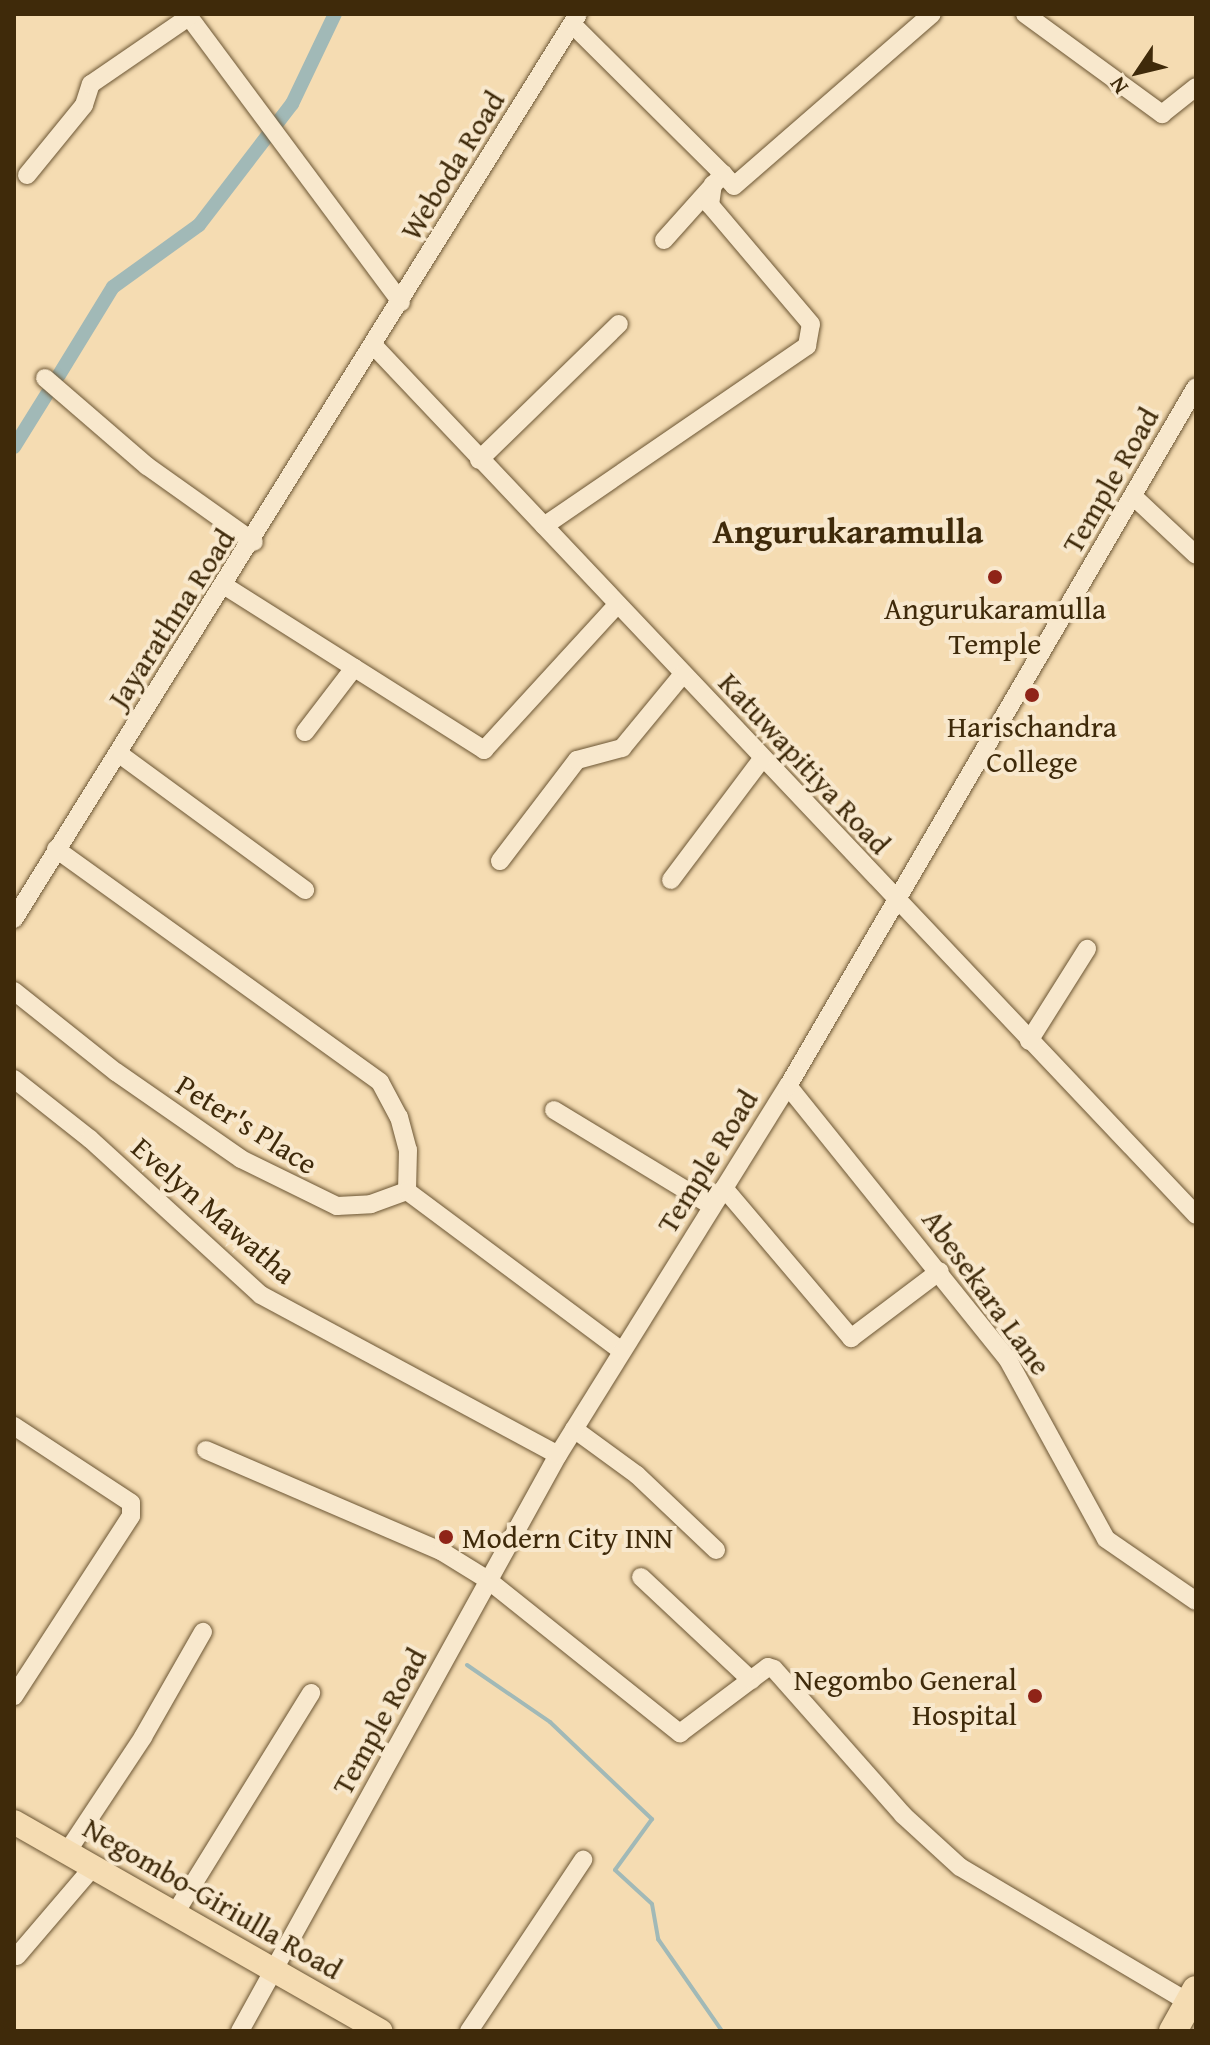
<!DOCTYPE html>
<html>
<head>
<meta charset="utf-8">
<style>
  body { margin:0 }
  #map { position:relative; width:1210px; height:2045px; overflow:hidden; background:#f5dcb2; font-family:"Gentium Book Plus",serif }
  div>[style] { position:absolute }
  .stream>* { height:4px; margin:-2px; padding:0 2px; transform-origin:2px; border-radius:2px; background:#a1b9b7 }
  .canal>* { height:14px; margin:-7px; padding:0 7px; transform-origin:7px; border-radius:7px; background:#a1b9b7 }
  .roads { filter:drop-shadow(0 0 2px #6c5634) drop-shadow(0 0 2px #6c5634) }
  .minor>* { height:18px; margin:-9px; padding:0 9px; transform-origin:9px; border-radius:9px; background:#f8e8cd }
  .major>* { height:24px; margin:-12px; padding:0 12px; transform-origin:12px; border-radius:12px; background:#f5dcb2 }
  .highway>* { height:28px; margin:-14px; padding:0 14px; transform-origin:14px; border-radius:14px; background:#f5dcb2 }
  .dots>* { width:22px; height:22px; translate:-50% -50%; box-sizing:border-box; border:4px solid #f8e8cd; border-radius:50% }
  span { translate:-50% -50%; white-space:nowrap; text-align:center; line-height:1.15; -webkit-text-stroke:8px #f8e8cd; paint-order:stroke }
  .street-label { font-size:30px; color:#3f2a0a }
  .poi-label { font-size:30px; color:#3f2a0a }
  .left { translate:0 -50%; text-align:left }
  .right { translate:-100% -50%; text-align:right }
  .quarter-label { font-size:34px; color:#3f2a0a; font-weight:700 }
  .frame { position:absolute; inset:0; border:16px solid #3f2a0a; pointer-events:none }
  .north { position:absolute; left:1098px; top:32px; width:80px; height:80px; -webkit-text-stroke:6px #f8e8cd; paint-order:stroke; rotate:235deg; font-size:22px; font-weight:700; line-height:32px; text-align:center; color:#3f2a0a }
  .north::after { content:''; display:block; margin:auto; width:28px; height:36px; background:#3f2a0a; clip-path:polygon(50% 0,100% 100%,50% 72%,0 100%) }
</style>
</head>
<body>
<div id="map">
  <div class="stream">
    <i style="left:467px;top:1665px;width:101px;rotate:34.5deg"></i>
    <i style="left:550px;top:1722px;width:141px;rotate:43.6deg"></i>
    <i style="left:652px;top:1819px;width:63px;rotate:126deg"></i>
    <i style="left:615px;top:1870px;width:50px;rotate:42.6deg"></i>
    <i style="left:652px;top:1904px;width:36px;rotate:80deg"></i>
    <i style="left:658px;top:1939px;width:112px;rotate:55.2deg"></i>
    <i style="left:739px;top:2031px;width:5px"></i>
  </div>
  <div class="canal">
    <i style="left:59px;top:375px;width:103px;rotate:-58.5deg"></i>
    <i style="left:113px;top:287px;width:106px;rotate:-35.8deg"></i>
    <i style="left:199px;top:225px;width:153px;rotate:-52.5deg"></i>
    <i style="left:292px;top:104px;width:100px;rotate:-64.5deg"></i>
    <i style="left:14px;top:447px;width:62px;rotate:-58.1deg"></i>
  </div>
  <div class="roads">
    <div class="minor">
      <i style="left:187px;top:14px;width:359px;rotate:53.4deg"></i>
      <i style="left:1025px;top:14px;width:170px;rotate:36.1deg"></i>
      <i style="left:1162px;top:114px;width:43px;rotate:-38.5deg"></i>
      <i style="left:572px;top:24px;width:213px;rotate:44.8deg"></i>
      <i style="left:27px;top:175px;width:90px;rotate:-50.8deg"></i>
      <i style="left:84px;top:105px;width:22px;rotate:-72deg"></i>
      <i style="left:91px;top:84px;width:119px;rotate:-34.4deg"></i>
      <i style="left:664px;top:240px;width:89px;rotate:-48.2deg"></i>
      <i style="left:723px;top:174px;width:16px;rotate:47deg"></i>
      <i style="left:734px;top:186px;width:262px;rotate:-41deg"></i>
      <i style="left:375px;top:347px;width:1195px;rotate:46.59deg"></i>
      <i style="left:45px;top:378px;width:135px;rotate:40.8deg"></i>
      <i style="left:147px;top:466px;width:131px;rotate:35.4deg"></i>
      <i style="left:479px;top:460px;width:195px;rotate:-44.2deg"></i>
      <i style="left:1133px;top:496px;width:86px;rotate:43.1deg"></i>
      <i style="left:544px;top:526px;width:319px;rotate:-34.4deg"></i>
      <i style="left:807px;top:346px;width:22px;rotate:-80deg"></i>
      <i style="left:811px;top:324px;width:156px;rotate:-130.3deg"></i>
      <i style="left:710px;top:205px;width:21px;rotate:-82deg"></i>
      <i style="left:225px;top:586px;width:307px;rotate:32.3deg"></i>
      <i style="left:484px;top:750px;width:198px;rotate:-47.5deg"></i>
      <i style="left:305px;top:732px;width:81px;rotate:-52.6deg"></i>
      <i style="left:118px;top:753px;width:232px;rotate:36.2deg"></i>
      <i style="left:56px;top:849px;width:399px;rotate:35.7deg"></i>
      <i style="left:380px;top:1082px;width:40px;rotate:62deg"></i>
      <i style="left:399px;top:1117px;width:34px;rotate:75deg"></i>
      <i style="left:408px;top:1150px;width:41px;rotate:91.4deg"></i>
      <i style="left:500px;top:861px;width:127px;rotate:-52.7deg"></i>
      <i style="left:577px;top:760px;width:47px;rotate:-14.9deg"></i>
      <i style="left:622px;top:748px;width:96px;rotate:-50.5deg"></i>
      <i style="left:671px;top:880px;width:151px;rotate:-53.1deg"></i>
      <i style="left:14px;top:919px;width:1066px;rotate:-58.07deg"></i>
      <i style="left:14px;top:991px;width:130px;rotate:38.5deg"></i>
      <i style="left:116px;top:1072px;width:152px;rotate:34.8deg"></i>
      <i style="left:241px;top:1159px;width:107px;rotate:26.1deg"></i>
      <i style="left:337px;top:1206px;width:34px;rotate:-3deg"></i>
      <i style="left:371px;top:1204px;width:38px;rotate:-20deg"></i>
      <i style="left:407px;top:1191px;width:268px;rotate:36.7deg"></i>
      <i style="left:1029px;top:1041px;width:109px;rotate:-57.8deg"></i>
      <i style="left:14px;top:1079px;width:97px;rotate:38.3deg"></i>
      <i style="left:90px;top:1139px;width:231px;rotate:42.4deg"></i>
      <i style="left:261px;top:1295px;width:337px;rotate:28.3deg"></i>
      <i style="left:788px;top:1086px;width:349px;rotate:51.2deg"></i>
      <i style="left:1007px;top:1358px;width:206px;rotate:61.3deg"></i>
      <i style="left:1106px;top:1539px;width:109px;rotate:34.6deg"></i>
      <i style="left:554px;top:1110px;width:185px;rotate:31.3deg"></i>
      <i style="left:724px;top:1188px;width:197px;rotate:49.7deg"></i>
      <i style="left:851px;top:1338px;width:111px;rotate:-37deg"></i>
      <i style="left:14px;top:1426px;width:140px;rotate:33.3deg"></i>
      <i style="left:131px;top:1503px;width:13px;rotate:90deg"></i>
      <i style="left:131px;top:1516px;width:215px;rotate:123deg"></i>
      <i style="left:574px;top:1429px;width:78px;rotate:36.1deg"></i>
      <i style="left:637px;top:1475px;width:109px;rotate:43.5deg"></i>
      <i style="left:206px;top:1450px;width:256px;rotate:23.3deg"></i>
      <i style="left:441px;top:1551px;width:55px;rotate:31.7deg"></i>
      <i style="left:488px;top:1580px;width:246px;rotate:38.6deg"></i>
      <i style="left:680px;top:1733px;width:110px;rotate:-36.9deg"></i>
      <i style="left:768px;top:1667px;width:6px;rotate:18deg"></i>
      <i style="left:774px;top:1669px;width:195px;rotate:48.5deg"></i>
      <i style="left:903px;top:1815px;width:77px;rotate:42.4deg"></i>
      <i style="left:960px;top:1867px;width:265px;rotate:30.6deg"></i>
      <i style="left:641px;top:1577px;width:151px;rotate:43.1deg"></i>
      <i style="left:67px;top:1852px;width:138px;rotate:-56.5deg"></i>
      <i style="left:143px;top:1737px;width:121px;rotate:-60.3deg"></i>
      <i style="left:174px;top:1915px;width:261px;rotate:-58.3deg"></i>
      <i style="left:17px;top:1956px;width:117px;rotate:-49.5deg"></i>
      <i style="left:240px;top:2031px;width:658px;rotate:-61.1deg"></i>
      <i style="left:558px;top:1455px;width:435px;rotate:-58.1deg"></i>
      <i style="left:788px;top:1086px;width:809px;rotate:-59.73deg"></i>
      <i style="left:469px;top:2031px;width:206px;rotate:-56.3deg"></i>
    </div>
    <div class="major">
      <i style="left:14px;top:1822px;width:422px;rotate:29.7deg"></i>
    </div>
    <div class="highway">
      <i style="left:1173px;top:2031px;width:47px;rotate:-60.7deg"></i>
    </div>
  </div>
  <div class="dots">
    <i style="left:995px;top:577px;background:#8f2418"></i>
    <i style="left:1032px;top:695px;background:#8f2418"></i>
    <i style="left:446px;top:1537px;background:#8f2418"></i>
    <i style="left:1035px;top:1696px;background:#8f2418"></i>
  </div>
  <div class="street-label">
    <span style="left:452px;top:165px;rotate:-58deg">Weboda Road</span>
    <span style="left:1110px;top:480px;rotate:-60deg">Temple Road</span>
    <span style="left:171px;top:618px;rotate:-57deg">Jayarathna Road</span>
    <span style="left:805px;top:763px;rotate:47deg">Katuwapitiya Road</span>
    <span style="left:247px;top:1124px;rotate:32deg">Peter's Place</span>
    <span style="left:707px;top:1161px;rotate:-58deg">Temple Road</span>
    <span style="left:214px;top:1210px;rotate:41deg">Evelyn Mawatha</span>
    <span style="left:987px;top:1292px;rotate:54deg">Abesekara Lane</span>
    <span style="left:379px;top:1721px;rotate:-61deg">Temple Road</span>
    <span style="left:213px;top:1898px;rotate:30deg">Negombo-Giriulla Road</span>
  </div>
  <div class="poi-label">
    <span style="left:995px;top:625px">Angurukaramulla<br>Temple</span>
    <span style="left:1032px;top:743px">Harischandra<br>College</span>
    <span class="left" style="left:462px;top:1537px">Modern City INN</span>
    <span class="right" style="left:1017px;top:1696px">Negombo General<br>Hospital</span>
  </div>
  <div class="quarter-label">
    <span style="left:848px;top:531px">Angurukaramulla</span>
  </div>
  <div class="frame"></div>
  <div class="north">N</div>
</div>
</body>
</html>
